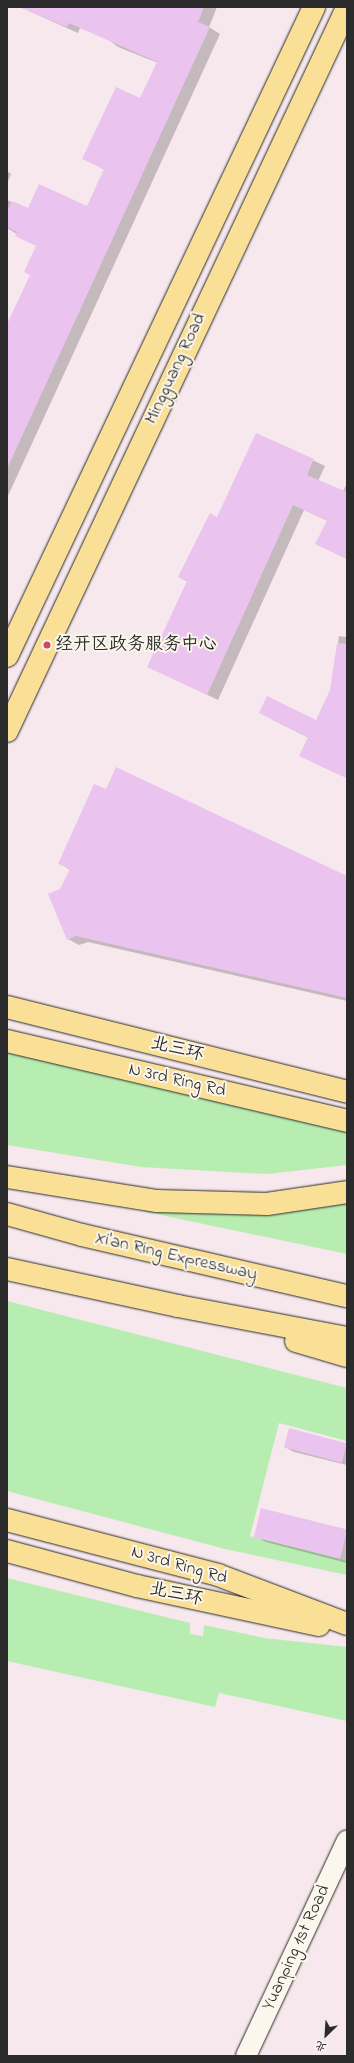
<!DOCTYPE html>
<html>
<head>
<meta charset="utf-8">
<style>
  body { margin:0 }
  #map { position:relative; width:354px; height:2063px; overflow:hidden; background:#f6e8ed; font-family:"Indie Flower","LXGW WenKai TC",sans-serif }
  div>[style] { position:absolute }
  .green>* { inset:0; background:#b7edb0 }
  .shadow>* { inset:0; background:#0003 }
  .building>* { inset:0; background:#eac4ee; transform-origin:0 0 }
  .roads { filter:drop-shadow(0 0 1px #2b2b2b) drop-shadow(0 0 1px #2b2b2b) }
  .minor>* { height:20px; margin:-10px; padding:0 10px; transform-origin:10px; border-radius:10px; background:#fbf7ec }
  .major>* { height:22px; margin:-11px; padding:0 11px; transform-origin:11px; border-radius:11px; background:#fadf96 }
  .highway>* { height:22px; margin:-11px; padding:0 11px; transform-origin:11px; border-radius:11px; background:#fadf96 }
  .dots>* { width:11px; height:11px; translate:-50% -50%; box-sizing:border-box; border:2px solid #fbf7ec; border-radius:50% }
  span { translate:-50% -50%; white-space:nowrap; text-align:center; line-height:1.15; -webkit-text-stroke:4px #fbf7ec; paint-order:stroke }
  .street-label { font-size:18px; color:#2b2b2b }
  .poi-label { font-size:18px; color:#2b2b2b }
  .left { translate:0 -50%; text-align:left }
  .frame { position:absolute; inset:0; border:8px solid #2b2b2b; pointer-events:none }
  .north { position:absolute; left:306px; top:2015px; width:40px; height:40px; -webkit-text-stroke:3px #fbf7ec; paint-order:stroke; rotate:205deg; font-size:11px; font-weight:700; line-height:16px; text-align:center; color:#2b2b2b }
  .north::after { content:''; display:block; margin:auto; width:14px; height:18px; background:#2b2b2b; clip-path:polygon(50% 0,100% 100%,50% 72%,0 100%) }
</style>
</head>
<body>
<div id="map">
  <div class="green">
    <i style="clip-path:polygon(7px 1046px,347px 1127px,347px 1165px,267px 1174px,141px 1167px,7px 1145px)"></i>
    <i style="clip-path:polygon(347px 1199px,347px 1254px,142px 1211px)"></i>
    <i style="clip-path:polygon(7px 1301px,347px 1388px,347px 1441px,279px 1423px,250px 1536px,347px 1561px,347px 1575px,225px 1549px,7px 1491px)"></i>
    <i style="clip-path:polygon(7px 1578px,190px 1623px,190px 1634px,203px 1636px,204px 1625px,264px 1638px,347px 1647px,347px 1721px,219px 1693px,215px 1707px,7px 1661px)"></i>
  </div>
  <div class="shadow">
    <i style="clip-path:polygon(20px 7px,217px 7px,209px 27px,220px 34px,7px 498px,7px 327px,31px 275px,37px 246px,7px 228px,7px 200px,29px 210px,88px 207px,105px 170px,83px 158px,141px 100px,158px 63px,118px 47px,108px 39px,80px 28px,78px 33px)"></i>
    <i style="clip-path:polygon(7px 171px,11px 174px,7px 184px)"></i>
    <i style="clip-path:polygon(257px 434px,325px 466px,318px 481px,343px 491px,347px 483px,347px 559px,317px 544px,328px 521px,304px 510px,218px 700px,148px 666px,188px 582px,179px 577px,217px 518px)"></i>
    <i style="clip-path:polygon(339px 636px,347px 637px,347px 778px,312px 762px,309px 738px,271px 719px,316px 722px,331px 690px)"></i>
    <i style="clip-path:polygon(59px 863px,347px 877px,347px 1001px,88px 942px,79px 945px,68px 939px,61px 890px,70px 870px)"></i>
    <i style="clip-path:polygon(347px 1444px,347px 1465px,294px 1452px,285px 1447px)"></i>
    <i style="clip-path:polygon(347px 1531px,347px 1563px,266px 1542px,255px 1536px)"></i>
  </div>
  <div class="building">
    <i style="clip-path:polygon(19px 7px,204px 7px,198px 22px,210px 27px,7px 469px,7px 324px,30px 275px,24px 272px,36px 246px,15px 236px,17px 232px,7px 227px,7px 211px,12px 201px,28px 208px,39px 184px,87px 206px,104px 169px,82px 159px,116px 87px,140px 98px,157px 62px,69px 23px,67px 27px)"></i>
    <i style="clip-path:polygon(256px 433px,314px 459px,307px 475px,347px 492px,347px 559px,315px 544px,327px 520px,293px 505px,207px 695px,147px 667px,187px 581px,178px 577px,210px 513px,217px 517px)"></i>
    <i style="clip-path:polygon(337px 643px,347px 644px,347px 778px,299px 756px,308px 737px,259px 713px,267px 696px,316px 720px,330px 690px)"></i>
    <i style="clip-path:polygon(116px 767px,347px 876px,347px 998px,76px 936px,67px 940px,48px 894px,60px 889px,70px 869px,58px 864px,94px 784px,106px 789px)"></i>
    <i style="left:289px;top:1428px;width:60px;height:20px;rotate:15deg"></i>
    <i style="left:261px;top:1508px;width:89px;height:30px;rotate:14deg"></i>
  </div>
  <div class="roads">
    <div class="minor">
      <i style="left:246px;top:2056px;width:238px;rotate:-64.9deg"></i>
    </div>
    <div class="major">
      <i style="left:7px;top:656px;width:718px;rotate:-64.68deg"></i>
      <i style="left:7px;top:731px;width:799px;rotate:-64.81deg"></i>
    </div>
    <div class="highway">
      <i style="left:7px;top:1007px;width:350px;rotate:14deg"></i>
      <i style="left:7px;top:1041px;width:349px;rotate:13.2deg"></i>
      <i style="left:7px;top:1177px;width:152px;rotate:9.1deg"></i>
      <i style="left:157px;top:1201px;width:110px;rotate:1.6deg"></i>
      <i style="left:267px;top:1204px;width:81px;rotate:-8.5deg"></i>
      <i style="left:7px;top:1214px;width:78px;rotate:15.6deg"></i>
      <i style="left:82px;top:1235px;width:272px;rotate:13deg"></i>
      <i style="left:7px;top:1269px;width:175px;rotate:12.2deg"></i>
      <i style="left:178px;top:1306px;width:172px;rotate:10.7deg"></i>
      <i style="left:296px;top:1341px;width:53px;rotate:16.4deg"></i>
      <i style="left:7px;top:1520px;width:218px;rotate:14.6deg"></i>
      <i style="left:218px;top:1575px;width:138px;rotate:20.8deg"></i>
      <i style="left:7px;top:1551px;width:135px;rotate:15.1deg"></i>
      <i style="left:137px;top:1586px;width:186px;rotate:12.1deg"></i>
    </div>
  </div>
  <div class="dots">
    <i style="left:47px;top:645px;background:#d1495b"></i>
  </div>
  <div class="street-label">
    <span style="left:176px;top:369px;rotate:-65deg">Mingguang Road</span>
    <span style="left:177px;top:1050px;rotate:14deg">北三环</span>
    <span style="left:177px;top:1081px;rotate:13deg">N 3rd Ring Rd</span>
    <span style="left:176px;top:1257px;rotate:13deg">Xi'an Ring Expressway</span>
    <span style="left:179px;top:1566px;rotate:16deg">N 3rd Ring Rd</span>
    <span style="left:176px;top:1595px;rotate:12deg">北三环</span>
    <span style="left:297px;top:1948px;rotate:-65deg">Yuanping 1st Road</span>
  </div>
  <div class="poi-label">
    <span class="left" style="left:55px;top:645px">经开区政务服务中心</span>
  </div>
  <div class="frame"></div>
  <div class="north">北</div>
</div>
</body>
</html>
